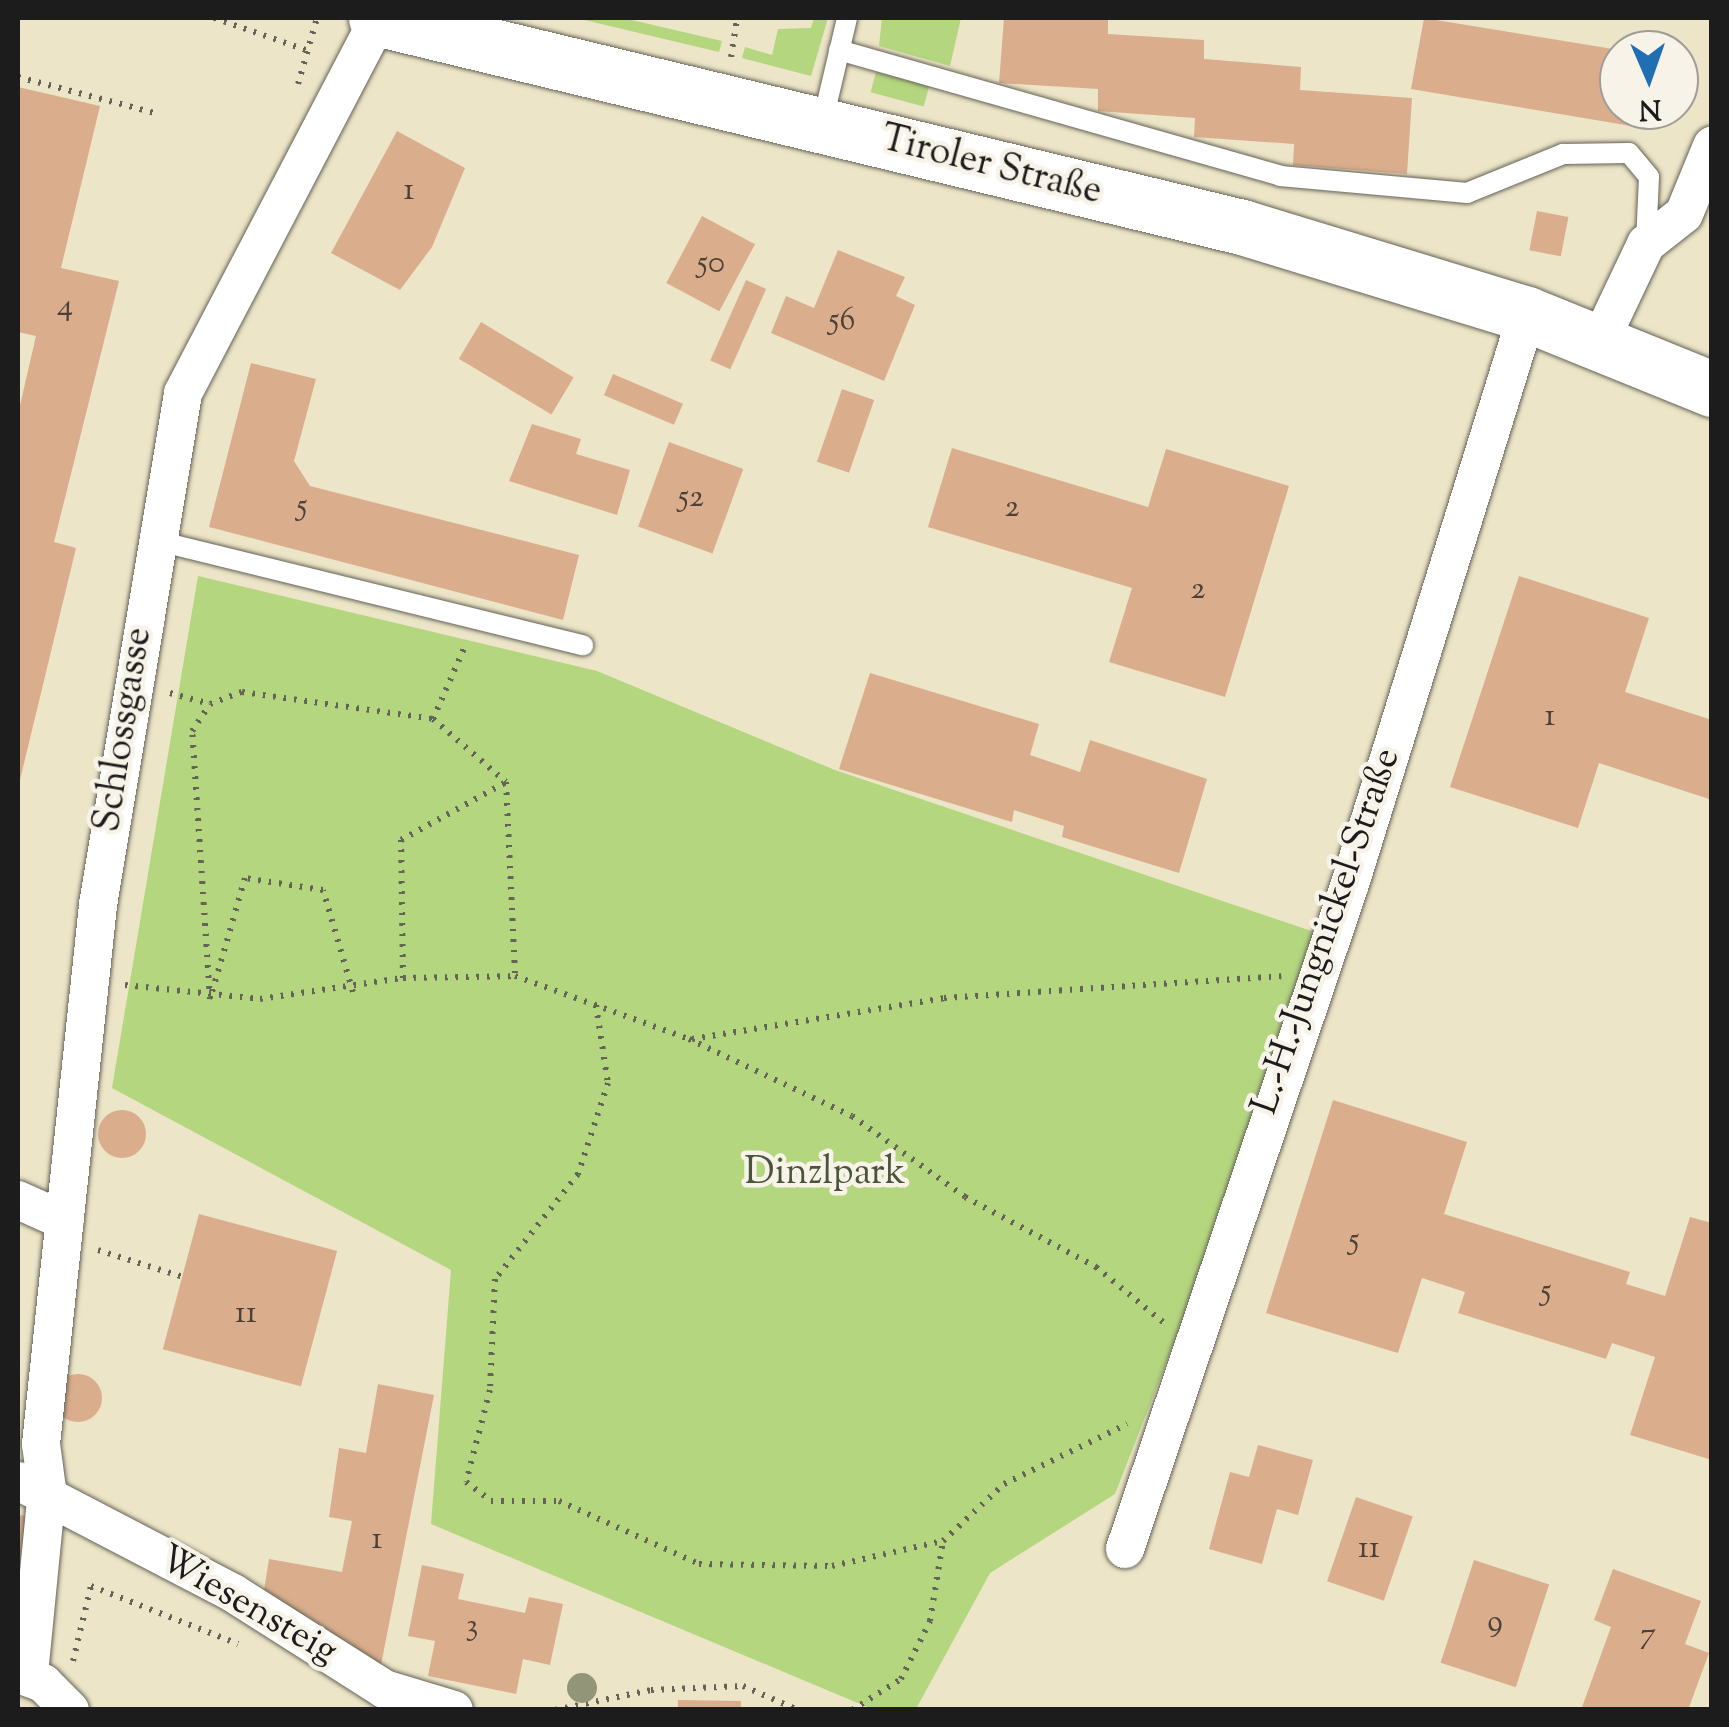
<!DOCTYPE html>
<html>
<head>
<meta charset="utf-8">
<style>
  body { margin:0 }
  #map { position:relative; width:1729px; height:1727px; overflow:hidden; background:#ece5c7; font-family:"Sorts Mill Goudy",serif }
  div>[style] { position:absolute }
  .green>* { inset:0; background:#b4d67f; transform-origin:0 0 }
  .building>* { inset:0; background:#daae8c; transform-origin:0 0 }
  .round { border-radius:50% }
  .path>* { height:6px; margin-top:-3px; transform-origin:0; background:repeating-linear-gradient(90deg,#656258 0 2.5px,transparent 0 10.5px) }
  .roads { filter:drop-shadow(0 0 2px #656258) drop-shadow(0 0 2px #656258) }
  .lane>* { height:20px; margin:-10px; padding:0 10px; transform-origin:10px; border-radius:10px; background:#fff }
  .street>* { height:38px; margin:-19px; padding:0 19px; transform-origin:19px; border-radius:19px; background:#fff }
  .secondary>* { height:55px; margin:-27.5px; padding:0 27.5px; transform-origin:27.5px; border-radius:27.5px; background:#fff }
  .trees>* { width:30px; height:30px; margin:-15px; border-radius:50%; background:#939579 }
  span { translate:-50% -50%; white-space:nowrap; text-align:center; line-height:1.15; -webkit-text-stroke:9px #f7f3e8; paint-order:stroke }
  .number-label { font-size:32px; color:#4c4038 }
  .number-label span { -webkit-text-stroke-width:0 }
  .street-label { font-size:38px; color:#1c1c1c }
  .park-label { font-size:38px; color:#4a543a }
  .frame { position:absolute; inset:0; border:20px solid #1c1c1c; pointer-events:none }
  .north { position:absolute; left:1599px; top:30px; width:100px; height:100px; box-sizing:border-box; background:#f7f3e8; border:2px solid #9f9d96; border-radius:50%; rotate:178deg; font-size:28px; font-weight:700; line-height:40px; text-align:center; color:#1c1c1c }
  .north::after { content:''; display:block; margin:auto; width:35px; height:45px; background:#1f6fb2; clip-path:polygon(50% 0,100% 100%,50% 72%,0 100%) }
</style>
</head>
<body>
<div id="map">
  <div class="green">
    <i style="clip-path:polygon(576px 18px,623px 18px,722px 41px,719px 52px)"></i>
    <i style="clip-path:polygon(814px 18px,828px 18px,811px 76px,742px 58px,745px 47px,772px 55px,778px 29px,811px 28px)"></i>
    <i style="clip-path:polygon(882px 18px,961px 18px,950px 66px,879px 46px)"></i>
    <i style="left:876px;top:72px;width:55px;height:21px;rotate:15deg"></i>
    <i style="clip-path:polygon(198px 576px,597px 671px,835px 770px,1332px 938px,1115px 1494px,990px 1573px,916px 1709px,872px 1709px,431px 1524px,451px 1270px,112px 1088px)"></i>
  </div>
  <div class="building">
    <i style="clip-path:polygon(1004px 18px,1108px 18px,1108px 34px,1204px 40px,1204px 59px,1301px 67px,1300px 90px,1412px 98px,1407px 174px,1293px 165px,1294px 144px,1194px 137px,1195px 118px,1098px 111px,1098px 89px,999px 83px)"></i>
    <i style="clip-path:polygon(1424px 18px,1619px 50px,1619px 110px,1652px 110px,1649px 129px,1411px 89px)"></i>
    <i style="clip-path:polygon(18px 87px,100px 106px,61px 268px,119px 281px,54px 542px,76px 548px,19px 784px,18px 414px,36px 336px,18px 332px)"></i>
    <i style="clip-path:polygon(397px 131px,465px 168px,432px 247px,400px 290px,331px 253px)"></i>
    <i style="left:1537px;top:211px;width:32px;height:40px;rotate:11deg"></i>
    <i style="left:702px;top:216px;width:60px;height:76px;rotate:28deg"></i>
    <i style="clip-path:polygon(838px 250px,905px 277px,896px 296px,915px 305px,884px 381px,771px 333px,786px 296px,814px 308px)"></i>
    <i style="left:746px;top:280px;width:22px;height:88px;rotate:24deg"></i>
    <i style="left:481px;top:322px;width:108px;height:43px;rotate:31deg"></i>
    <i style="clip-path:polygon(251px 363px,316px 379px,294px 461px,310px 486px,579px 555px,563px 620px,209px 527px)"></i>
    <i style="left:613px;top:374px;width:76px;height:23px;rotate:23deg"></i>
    <i style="left:842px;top:389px;width:34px;height:77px;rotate:19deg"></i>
    <i style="clip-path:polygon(532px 424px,581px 439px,576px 454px,630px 470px,617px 515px,509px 481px)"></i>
    <i style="left:669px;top:442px;width:79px;height:90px;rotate:20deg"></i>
    <i style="clip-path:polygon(952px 448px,1148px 507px,1166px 449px,1289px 486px,1225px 697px,1109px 662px,1132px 588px,928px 527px)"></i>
    <i style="clip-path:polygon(1519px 576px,1649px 618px,1625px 692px,1712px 720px,1712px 800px,1599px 763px,1578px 828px,1450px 787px)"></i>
    <i style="clip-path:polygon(870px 673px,1039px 724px,1030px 755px,1080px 772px,1090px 740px,1207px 779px,1179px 873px,1062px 837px,1064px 826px,1014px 810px,1012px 822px,839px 769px)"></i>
    <i style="clip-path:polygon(1333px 1100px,1467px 1142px,1444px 1214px,1630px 1272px,1626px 1284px,1665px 1296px,1690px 1217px,1712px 1223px,1712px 1460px,1630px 1435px,1655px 1357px,1612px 1343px,1606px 1359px,1458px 1313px,1465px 1292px,1422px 1278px,1398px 1353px,1266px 1313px)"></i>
    <i class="round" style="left:98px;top:1110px;width:48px;height:48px"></i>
    <i style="left:199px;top:1214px;width:143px;height:140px;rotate:15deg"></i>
    <i class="round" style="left:54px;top:1374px;width:48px;height:48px"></i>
    <i style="clip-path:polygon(378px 1384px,434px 1395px,381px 1665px,262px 1603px,269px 1559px,342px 1572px,352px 1521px,329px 1517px,339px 1448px,366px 1453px)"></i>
    <i style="clip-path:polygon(1258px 1445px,1313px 1460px,1298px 1515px,1277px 1509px,1262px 1564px,1209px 1549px,1230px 1472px,1249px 1477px)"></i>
    <i style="left:1356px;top:1497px;width:60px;height:89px;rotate:19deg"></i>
    <i style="clip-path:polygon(18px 1515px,30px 1516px,22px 1574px,18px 1574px)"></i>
    <i style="left:1474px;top:1560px;width:79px;height:108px;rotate:18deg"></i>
    <i style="clip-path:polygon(422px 1565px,464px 1574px,458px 1599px,525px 1613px,529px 1597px,563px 1604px,550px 1665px,523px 1659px,516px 1694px,428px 1676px,435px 1641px,408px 1636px)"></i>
    <i style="clip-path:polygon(1613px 1569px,1701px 1601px,1685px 1644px,1709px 1653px,1688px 1710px,1581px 1710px,1611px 1627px,1594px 1620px)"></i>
    <i style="left:678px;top:1700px;width:63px;height:10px;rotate:1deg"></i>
  </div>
  <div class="path">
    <i style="left:214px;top:18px;width:101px;rotate:19.2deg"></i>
    <i style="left:731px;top:57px;width:39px;rotate:-81deg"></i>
    <i style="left:18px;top:77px;width:146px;rotate:14.7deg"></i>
    <i style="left:298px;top:84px;width:69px;rotate:-73.9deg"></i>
    <i style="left:170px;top:693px;width:41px;rotate:15.4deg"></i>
    <i style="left:433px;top:719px;width:80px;rotate:-66.3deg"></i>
    <i style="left:403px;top:978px;width:138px;rotate:-90.8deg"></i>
    <i style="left:401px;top:840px;width:120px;rotate:-28.9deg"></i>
    <i style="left:125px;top:985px;width:136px;rotate:5.9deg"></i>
    <i style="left:260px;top:999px;width:145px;rotate:-8.4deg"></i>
    <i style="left:403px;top:978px;width:112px;rotate:-1deg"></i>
    <i style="left:515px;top:976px;width:185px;rotate:19.9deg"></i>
    <i style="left:689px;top:1039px;width:180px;rotate:25.3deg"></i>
    <i style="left:852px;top:1116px;width:139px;rotate:35.6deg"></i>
    <i style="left:965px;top:1197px;width:149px;rotate:28.1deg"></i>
    <i style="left:1096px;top:1267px;width:87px;rotate:39.4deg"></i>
    <i style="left:353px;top:992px;width:106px;rotate:-106.4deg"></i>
    <i style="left:323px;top:890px;width:79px;rotate:-171.3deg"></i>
    <i style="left:245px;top:878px;width:126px;rotate:106.1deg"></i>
    <i style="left:210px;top:999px;width:269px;rotate:-93.8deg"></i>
    <i style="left:192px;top:731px;width:32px;rotate:-56deg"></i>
    <i style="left:210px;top:704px;width:34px;rotate:-21deg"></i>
    <i style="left:242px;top:692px;width:193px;rotate:8deg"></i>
    <i style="left:433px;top:719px;width:96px;rotate:40.8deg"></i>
    <i style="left:506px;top:782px;width:194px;rotate:87.3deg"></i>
    <i style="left:596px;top:1005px;width:79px;rotate:81.3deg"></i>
    <i style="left:608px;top:1083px;width:96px;rotate:108.2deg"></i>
    <i style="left:578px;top:1174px;width:134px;rotate:128.3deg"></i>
    <i style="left:495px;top:1279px;width:111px;rotate:92.6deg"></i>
    <i style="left:490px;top:1390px;width:95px;rotate:104.6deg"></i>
    <i style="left:466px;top:1482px;width:31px;rotate:37deg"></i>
    <i style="left:491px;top:1501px;width:68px"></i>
    <i style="left:559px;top:1501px;width:154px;rotate:24.2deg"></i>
    <i style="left:699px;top:1564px;width:133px;rotate:0.9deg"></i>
    <i style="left:832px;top:1566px;width:114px;rotate:-12.7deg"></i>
    <i style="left:692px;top:1039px;width:255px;rotate:-9.2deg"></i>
    <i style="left:944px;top:998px;width:338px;rotate:-3.7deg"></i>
    <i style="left:98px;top:1250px;width:89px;rotate:17.6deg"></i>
    <i style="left:73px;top:1661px;width:77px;rotate:-76.5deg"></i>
    <i style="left:91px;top:1586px;width:158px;rotate:21.5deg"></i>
    <i style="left:555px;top:1710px;width:98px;rotate:-11.8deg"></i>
    <i style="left:651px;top:1690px;width:92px;rotate:-2.5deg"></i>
    <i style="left:743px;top:1686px;width:60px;rotate:23.6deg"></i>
    <i style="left:852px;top:1710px;width:58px;rotate:-32.3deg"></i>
    <i style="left:901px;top:1679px;width:65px;rotate:-63.4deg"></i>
    <i style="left:930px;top:1621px;width:81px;rotate:-80.8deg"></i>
    <i style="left:943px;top:1541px;width:83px;rotate:-43.1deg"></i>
    <i style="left:1004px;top:1484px;width:137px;rotate:-26deg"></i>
  </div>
  <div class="roads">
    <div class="lane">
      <i style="left:839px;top:50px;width:459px;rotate:15.9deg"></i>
      <i style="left:1280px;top:176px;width:188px;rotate:5.2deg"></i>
      <i style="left:1467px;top:193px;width:104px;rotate:-22.1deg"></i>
      <i style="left:1563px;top:154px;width:66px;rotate:-0.9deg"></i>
      <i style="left:1629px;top:153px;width:31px;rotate:50deg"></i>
      <i style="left:1649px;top:177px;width:67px;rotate:92.6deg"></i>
      <i style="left:822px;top:124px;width:109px;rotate:-76.7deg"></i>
      <i style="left:154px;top:540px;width:442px;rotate:13.8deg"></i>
    </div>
    <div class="street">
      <i style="left:1599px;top:343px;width:110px;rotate:-64.6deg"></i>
      <i style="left:1646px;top:244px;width:48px;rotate:-38.3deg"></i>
      <i style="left:1684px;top:214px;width:74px;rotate:-67.6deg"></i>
      <i style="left:18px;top:1200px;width:51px;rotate:24.1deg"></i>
      <i style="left:18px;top:1481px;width:242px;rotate:27.5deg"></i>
      <i style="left:233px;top:1593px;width:179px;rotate:32.4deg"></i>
      <i style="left:384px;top:1689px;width:73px;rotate:16.7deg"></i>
      <i style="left:1125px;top:1549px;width:702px;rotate:-71.31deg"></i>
      <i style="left:1350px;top:884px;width:597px;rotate:-72.75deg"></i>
      <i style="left:18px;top:1674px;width:27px;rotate:20deg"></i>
      <i style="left:43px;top:1683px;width:38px;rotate:45deg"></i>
      <i style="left:29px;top:1674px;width:186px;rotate:-84.4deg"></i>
      <i style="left:47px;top:1489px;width:45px;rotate:-97.6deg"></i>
      <i style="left:41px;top:1444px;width:542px;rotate:-83.96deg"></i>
      <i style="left:98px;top:905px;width:519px;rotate:-80.57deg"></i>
      <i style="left:183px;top:393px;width:423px;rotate:-62.4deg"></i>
    </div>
    <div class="secondary">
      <i style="left:376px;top:18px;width:891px;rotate:13.57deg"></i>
      <i style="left:1242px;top:227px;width:298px;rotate:17deg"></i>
      <i style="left:1527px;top:314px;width:200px;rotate:22.1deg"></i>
    </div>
  </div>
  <div class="trees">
    <i style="left:582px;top:1688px"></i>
  </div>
  <div class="number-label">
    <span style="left:409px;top:191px">1</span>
    <span style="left:711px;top:264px">50</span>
    <span style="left:65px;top:307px">4</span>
    <span style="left:842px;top:321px">56</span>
    <span style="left:691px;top:498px">52</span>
    <span style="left:302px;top:507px">5</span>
    <span style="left:1012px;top:508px">2</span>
    <span style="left:1198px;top:590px">2</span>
    <span style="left:1550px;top:717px">1</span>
    <span style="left:1354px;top:1241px">5</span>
    <span style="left:1546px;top:1292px">5</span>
    <span style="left:246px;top:1314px">11</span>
    <span style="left:377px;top:1540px">1</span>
    <span style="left:1369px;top:1549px">11</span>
    <span style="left:1495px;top:1623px">9</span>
    <span style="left:472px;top:1627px">3</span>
    <span style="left:1648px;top:1635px">7</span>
  </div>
  <div class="street-label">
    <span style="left:991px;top:167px;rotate:14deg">Tiroler Straße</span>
    <span style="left:125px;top:730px;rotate:-81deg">Schlossgasse</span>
    <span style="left:1328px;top:932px;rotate:-71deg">L.-H.-Jungnickel-Straße</span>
    <span style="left:247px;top:1607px;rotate:30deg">Wiesensteig</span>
  </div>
  <div class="park-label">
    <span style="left:825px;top:1175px">Dinzlpark</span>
  </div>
  <div class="frame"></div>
  <div class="north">N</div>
</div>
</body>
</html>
